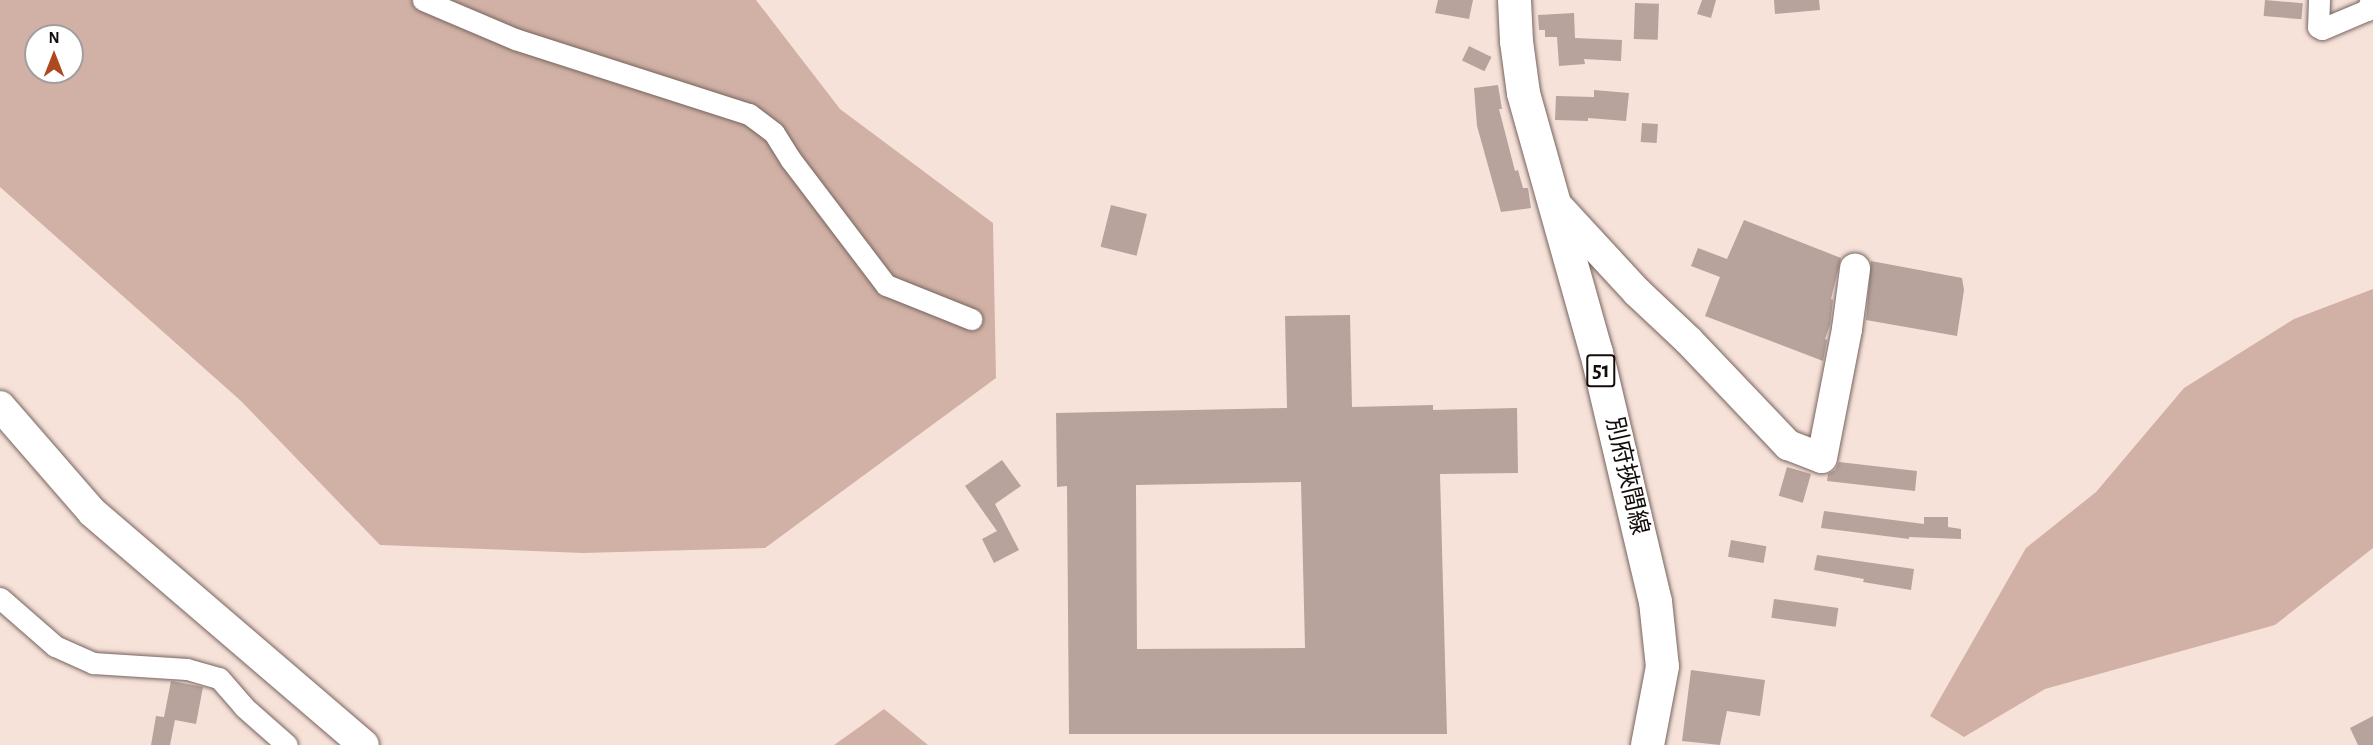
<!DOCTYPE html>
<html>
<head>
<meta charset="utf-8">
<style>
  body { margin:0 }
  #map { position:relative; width:2373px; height:745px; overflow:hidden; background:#f7e2da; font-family:"Alegreya Sans","Noto Sans JP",sans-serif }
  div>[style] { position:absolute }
  .forest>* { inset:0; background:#d1b1a6 }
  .building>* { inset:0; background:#b8a39c; transform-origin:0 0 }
  .roads { filter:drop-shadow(0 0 2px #76645d) drop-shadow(0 0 2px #76645d) }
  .street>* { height:21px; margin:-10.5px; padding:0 10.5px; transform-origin:10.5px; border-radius:10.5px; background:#fff }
  .secondary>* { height:30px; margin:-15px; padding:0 15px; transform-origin:15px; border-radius:15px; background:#fff }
  .primary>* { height:33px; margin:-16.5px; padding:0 16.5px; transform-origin:16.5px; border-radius:16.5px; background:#fff }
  span { translate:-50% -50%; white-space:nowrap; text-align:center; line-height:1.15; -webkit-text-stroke:4.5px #fff; paint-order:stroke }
  .shield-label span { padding:2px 4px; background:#fff; border:2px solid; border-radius:4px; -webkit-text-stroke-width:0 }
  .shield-label { font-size:22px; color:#130c0a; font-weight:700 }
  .street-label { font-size:24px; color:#130c0a }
  .north { position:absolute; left:24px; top:24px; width:60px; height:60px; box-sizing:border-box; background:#fff; border:2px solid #a19e9d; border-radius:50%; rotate:0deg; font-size:16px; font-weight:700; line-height:24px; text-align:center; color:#130c0a }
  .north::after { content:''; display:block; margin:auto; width:21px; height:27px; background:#ae4820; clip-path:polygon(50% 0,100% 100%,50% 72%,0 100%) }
</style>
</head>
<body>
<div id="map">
  <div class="forest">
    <i style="clip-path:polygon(evenodd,0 0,756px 0,840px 109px,993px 223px,996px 378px,765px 548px,583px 553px,380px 545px,241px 401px,0 187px,0 0,36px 36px,72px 36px,72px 72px,36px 72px,36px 36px)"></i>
    <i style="clip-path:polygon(2373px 289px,2373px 548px,2275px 625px,2045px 689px,1964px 737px,1930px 716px,2026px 548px,2096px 492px,2184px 388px,2294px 319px)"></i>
    <i style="clip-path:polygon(884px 709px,928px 745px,834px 745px,858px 728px)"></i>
  </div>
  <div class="building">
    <i style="clip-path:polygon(1438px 0,1473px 0,1469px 19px,1435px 13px)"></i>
    <i style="clip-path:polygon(1702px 0,1716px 0,1711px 18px,1697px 14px)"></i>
    <i style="clip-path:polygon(1774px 0,1819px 0,1820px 10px,1775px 14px)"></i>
    <i style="left:2265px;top:0;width:38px;height:16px;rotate:5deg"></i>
    <i style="left:1635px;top:3px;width:24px;height:36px;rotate:2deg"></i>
    <i style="clip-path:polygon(1574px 13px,1575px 38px,1622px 40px,1621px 61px,1584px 59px,1585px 64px,1559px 66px,1557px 37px,1545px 37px,1545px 30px,1539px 30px,1538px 15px)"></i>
    <i style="left:1469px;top:46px;width:25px;height:16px;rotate:26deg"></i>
    <i style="clip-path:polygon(1498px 85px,1502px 109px,1499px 109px,1515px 171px,1518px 170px,1523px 188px,1528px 188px,1531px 208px,1501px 212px,1477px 126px,1474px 88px)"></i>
    <i style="clip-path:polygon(1594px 90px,1629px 93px,1626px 121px,1588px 118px,1588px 121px,1555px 120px,1556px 96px,1594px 97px)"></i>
    <i style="left:1642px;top:123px;width:16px;height:19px;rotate:4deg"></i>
    <i style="left:1111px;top:205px;width:37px;height:43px;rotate:14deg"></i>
    <i style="clip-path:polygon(1744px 220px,1841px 258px,1831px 299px,1833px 300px,1830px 325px,1825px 339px,1827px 340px,1823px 361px,1705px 316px,1720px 277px,1691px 266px,1698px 248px,1727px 259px)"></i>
    <i style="clip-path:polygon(1871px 261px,1962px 278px,1964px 290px,1957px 336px,1866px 320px)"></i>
    <i style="clip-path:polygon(evenodd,1350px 315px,1352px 407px,1433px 405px,1433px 410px,1517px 408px,1518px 473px,1440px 474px,1447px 734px,1069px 734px,1067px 486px,1057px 487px,1056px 413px,1287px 408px,1285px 316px,1350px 315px,1301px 482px,1305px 648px,1137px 649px,1136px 485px,1301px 482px)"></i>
    <i style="clip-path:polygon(1002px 460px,1021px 486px,995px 504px,1019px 550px,994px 563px,982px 539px,997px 531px,965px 486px)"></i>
    <i style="clip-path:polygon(1839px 462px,1917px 471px,1915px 491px,1827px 481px,1828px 474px,1835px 470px)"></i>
    <i style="left:1787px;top:467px;width:25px;height:30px;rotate:16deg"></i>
    <i style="clip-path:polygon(1824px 511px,1924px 524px,1924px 517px,1948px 517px,1948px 527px,1961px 529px,1961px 539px,1909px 537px,1909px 539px,1821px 528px)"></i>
    <i style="left:1731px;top:540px;width:36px;height:17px;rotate:10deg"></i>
    <i style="clip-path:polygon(1817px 555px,1914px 569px,1911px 590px,1863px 582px,1864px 579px,1814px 570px)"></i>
    <i style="left:1774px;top:599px;width:65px;height:19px;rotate:8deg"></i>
    <i style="clip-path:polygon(1691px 670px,1765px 680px,1760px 716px,1727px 711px,1720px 745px,1682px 741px)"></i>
    <i style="clip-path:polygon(171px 681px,203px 687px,196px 724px,175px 720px,170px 745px,151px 745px,156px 716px,164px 717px)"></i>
    <i style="clip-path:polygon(2373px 716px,2373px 745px,2358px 745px,2350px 728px)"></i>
  </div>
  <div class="roads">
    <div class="street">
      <i style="left:423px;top:0;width:100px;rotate:23deg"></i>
      <i style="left:515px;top:39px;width:246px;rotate:17.8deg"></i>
      <i style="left:749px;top:114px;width:31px;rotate:37deg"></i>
      <i style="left:774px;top:133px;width:32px;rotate:58deg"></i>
      <i style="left:791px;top:160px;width:157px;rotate:52.8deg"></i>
      <i style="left:886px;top:285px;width:92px;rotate:21.8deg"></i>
      <i style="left:2319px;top:0;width:27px;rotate:92deg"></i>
      <i style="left:2318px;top:27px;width:4px;rotate:27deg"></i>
      <i style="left:2322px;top:29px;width:49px;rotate:-22.9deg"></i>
      <i style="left:2367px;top:10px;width:11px;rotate:-68deg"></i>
      <i style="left:0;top:598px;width:73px;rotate:41.1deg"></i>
      <i style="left:55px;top:646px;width:42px;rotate:24.1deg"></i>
      <i style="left:93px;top:663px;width:94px;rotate:3.7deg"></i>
      <i style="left:187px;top:669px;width:33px;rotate:16deg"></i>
      <i style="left:219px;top:678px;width:38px;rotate:49deg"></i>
      <i style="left:244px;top:707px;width:57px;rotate:41.5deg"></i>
    </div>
    <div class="secondary">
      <i style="left:1553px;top:201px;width:124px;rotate:47.3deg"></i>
      <i style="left:1637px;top:292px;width:71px;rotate:43.3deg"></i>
      <i style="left:1689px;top:341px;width:144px;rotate:46.4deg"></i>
      <i style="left:1788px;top:445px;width:36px;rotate:21deg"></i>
      <i style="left:1822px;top:458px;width:131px;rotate:-79deg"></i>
      <i style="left:1847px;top:329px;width:61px;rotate:-82.4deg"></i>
      <i style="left:0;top:406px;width:140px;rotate:49deg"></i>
      <i style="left:92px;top:512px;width:358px;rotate:40.6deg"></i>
    </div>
    <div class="primary">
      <i style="left:1514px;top:0;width:41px;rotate:87.2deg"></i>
      <i style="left:1516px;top:41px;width:52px;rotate:82.3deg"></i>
      <i style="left:1523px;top:93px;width:269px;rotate:74.3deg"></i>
      <i style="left:1596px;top:352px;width:256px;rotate:76.7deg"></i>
      <i style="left:1655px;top:601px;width:65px;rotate:83.9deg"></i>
      <i style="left:1662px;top:666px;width:80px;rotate:100.8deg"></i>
    </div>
  </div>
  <div class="shield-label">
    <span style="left:1601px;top:371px">51</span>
  </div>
  <div class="street-label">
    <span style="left:1626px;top:476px;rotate:77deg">別府挾間線</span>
  </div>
  <div class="north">N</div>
</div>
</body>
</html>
